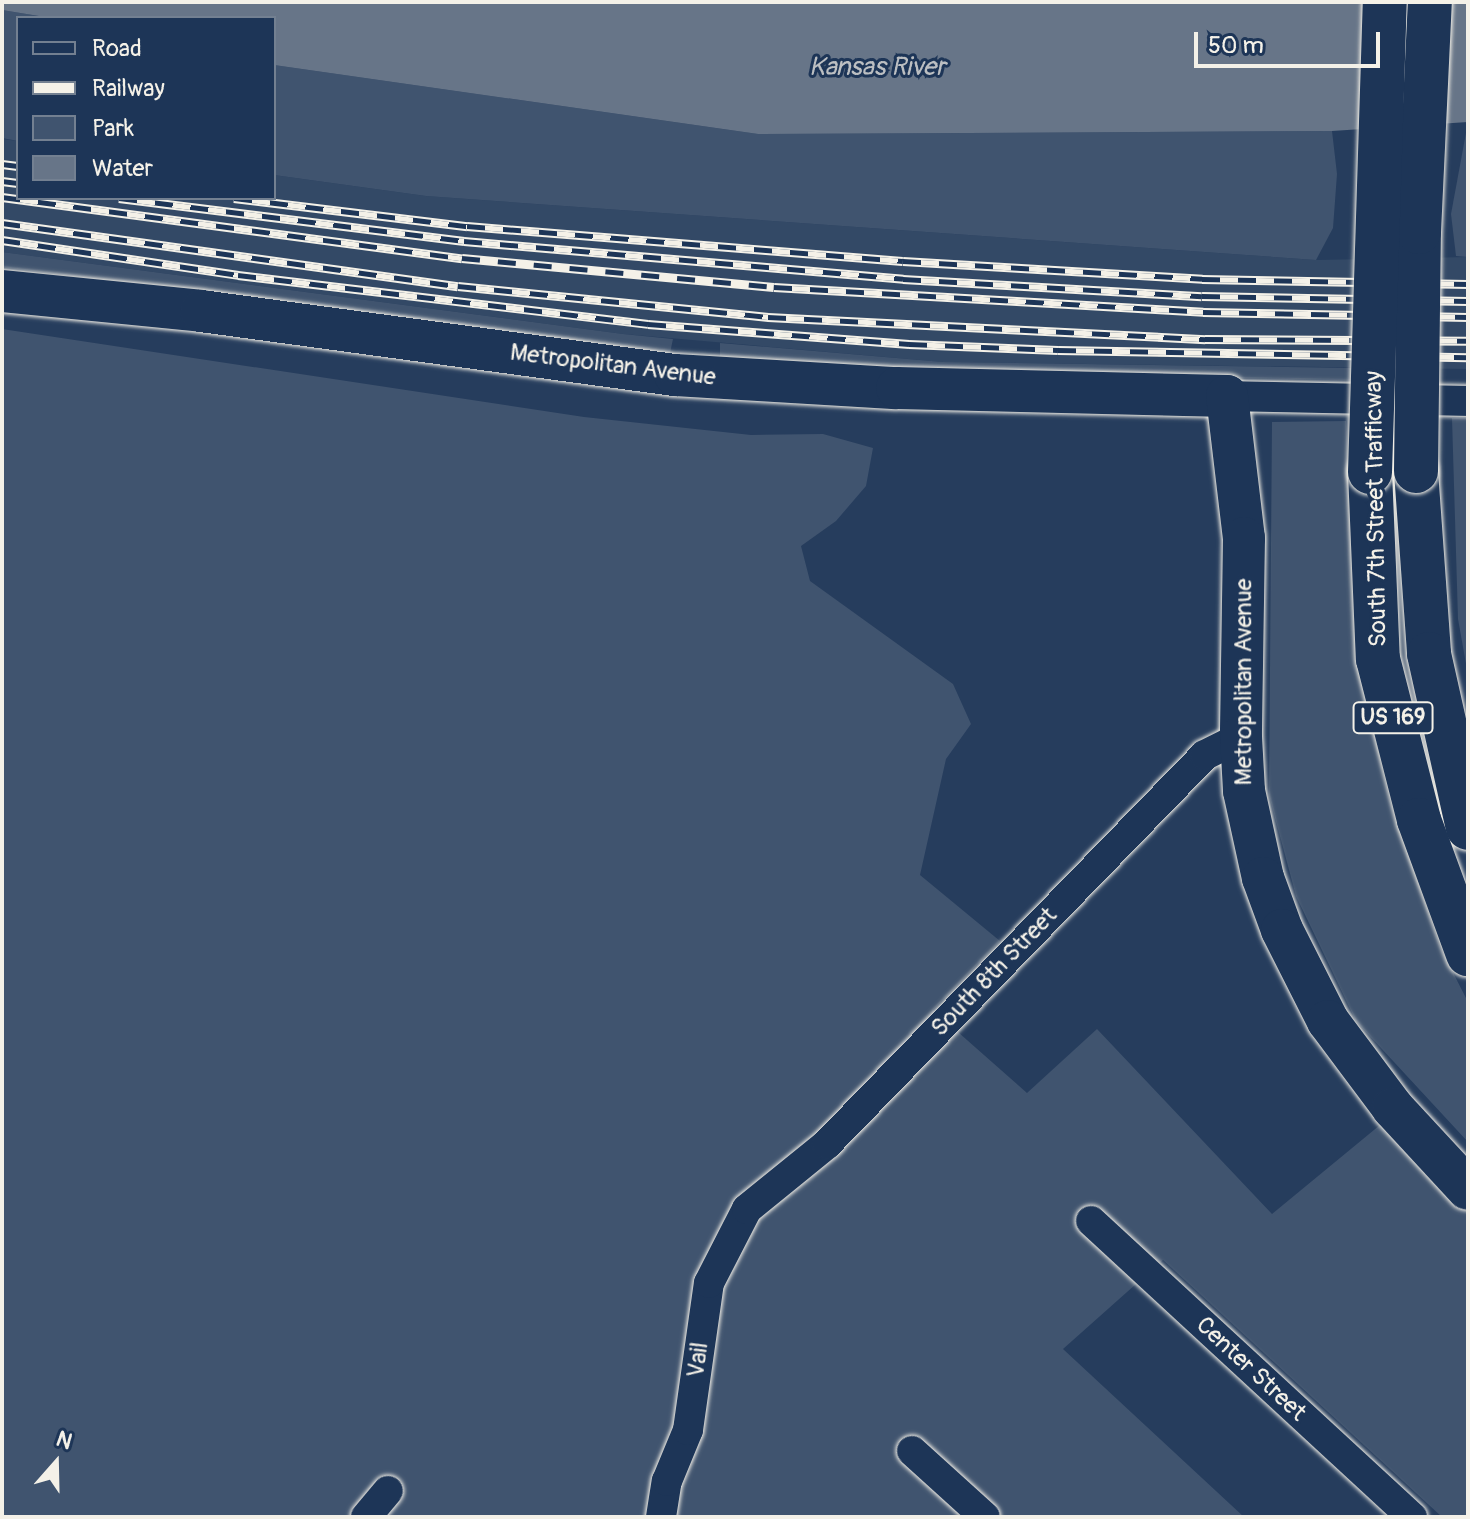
<!DOCTYPE html>
<html>
<head>
<meta charset="utf-8">
<style>
  body { margin:0 }
  #map { position:relative; width:1470px; height:1519px; overflow:hidden; background:#263d5d; font-family:Pangolin,sans-serif }
  div>[style] { position:absolute }
  .built>* { inset:0; background:#334966 }
  .green>* { inset:0; background:#40546f }
  .water>* { inset:0; background:#677588 }
  .roads { filter:drop-shadow(0 0 2px #f4f1e8) drop-shadow(0 0 2px #f4f1e8) }
  .minor>* { height:30px; margin:-15px; padding:0 15px; transform-origin:15px; border-radius:15px; background:#1d3557 }
  .secondary>* { height:42px; margin:-21px; padding:0 21px; transform-origin:21px; border-radius:21px; background:#1d3557 }
  .primary>* { height:44px; margin:-22px; padding:0 22px; transform-origin:22px; border-radius:22px; background:#1d3557 }
  .rail>* { height:9px; margin-top:-4.5px; transform-origin:0; background:repeating-linear-gradient(90deg,#1d3557 0 18px,#f4f1e8 0 36px); box-sizing:border-box; border-block:2px solid #f4f1e8 }
  .bridges { filter:drop-shadow(0 0 2px #f4f1e8) drop-shadow(0 0 2px #f4f1e8) }
  .primary-bridge>* { height:44px; margin:-22px; padding:0 22px; transform-origin:22px; border-radius:22px; background:#1d3557 }
  span { translate:-50% -50%; white-space:nowrap; text-align:center; line-height:1.15; -webkit-text-stroke:6px #1d3557; paint-order:stroke }
  .shield-label span { padding:2px 6px; background:#1d3557; border:2px solid; border-radius:6px; -webkit-text-stroke-width:0 }
  .shield-label { font-size:22px; color:#f4f1e8; font-weight:700 }
  .street-label { font-size:24px; color:#f4f1e8 }
  .water-label { font-size:26px; color:#bcbfc2; font-style:italic }
  .frame { position:absolute; inset:0; border:4px solid #f4f1e8; pointer-events:none }
  .legend { position:absolute; left:16px; top:16px; width:260px; height:184px; box-sizing:border-box; background:#1d3557; border:2px solid #738091; margin:0; padding:10px 14px; list-style:none; font-size:24px; color:#f4f1e8 }
  .legend li { display:flex; align-items:center; gap:16px; height:40px }
  .legend b { width:40px; border:2px solid #738091 }
  .north { position:absolute; left:16px; top:1423px; width:80px; height:80px; -webkit-text-stroke:6px #1d3557; paint-order:stroke; rotate:20deg; font-size:22px; font-weight:700; line-height:32px; text-align:center; color:#f4f1e8 }
  .north::after { content:''; display:block; margin:auto; width:28px; height:36px; background:#f4f1e8; clip-path:polygon(50% 0,100% 100%,50% 72%,0 100%) }
  .scale { position:absolute; left:1194px; top:32px; width:186px; height:36px; box-sizing:border-box; border:4px solid #f4f1e8; border-top:0; padding-left:10px; font-size:24px; line-height:28px; white-space:nowrap; color:#f4f1e8; -webkit-text-stroke:6px #1d3557; paint-order:stroke }
</style>
</head>
<body>
<div id="map">
  <div class="built">
    <i style="clip-path:polygon(2px 139px,18px 141px,18px 198px,274px 198px,274px 175px,426px 196px,1316px 260px,1468px 257px,1468px 369px,943px 362px,623px 334px,2px 252px)"></i>
  </div>
  <div class="green">
    <i style="clip-path:polygon(2px 10px,51px 18px,18px 18px,18px 141px,2px 138px)"></i>
    <i style="clip-path:polygon(274px 65px,758px 134px,1332px 131px,1337px 174px,1333px 228px,1316px 260px,426px 196px,274px 175px)"></i>
    <i style="clip-path:polygon(1468px 122px,1468px 257px,1456px 256px,1451px 214px)"></i>
    <i style="clip-path:polygon(2px 252px,623px 334px,673px 339px,670px 353px,2px 267px)"></i>
    <i style="clip-path:polygon(2px 329px,584px 417px,751px 435px,823px 434px,873px 448px,866px 486px,836px 521px,801px 546px,810px 581px,953px 684px,971px 724px,946px 759px,920px 875px,1000px 941px,933px 1010px,1027px 1093px,1097px 1029px,1272px 1214px,1380px 1125px,1468px 1213px,1468px 1517px,1442px 1517px,1163px 1260px,1063px 1349px,1244px 1517px,2px 1517px)"></i>
    <i style="clip-path:polygon(720px 343px,943px 362px,1354px 368px,1353px 380px,967px 373px,720px 358px)"></i>
    <i style="clip-path:polygon(1452px 418px,1468px 418px,1468px 675px,1458px 619px)"></i>
    <i style="clip-path:polygon(1346px 421px,1361px 677px,1389px 798px,1440px 947px,1468px 1002px,1468px 1142px,1356px 1021px,1296px 896px,1269px 795px,1272px 422px)"></i>
  </div>
  <div class="water">
    <i style="clip-path:polygon(2px 2px,1468px 2px,1468px 122px,1332px 131px,758px 134px,274px 65px,274px 18px,51px 18px,2px 10px)"></i>
  </div>
  <div class="roads">
    <div class="minor">
      <i style="left:1227px;top:396px;width:241px;rotate:1.2deg"></i>
      <i style="left:1091px;top:1221px;width:437px;rotate:42.7deg"></i>
      <i style="left:912px;top:1451px;width:98px;rotate:42.1deg"></i>
      <i style="left:366px;top:1517px;width:34px;rotate:-50deg"></i>
      <i style="left:661px;top:1517px;width:36px;rotate:-81deg"></i>
      <i style="left:667px;top:1481px;width:55px;rotate:-67.6deg"></i>
      <i style="left:688px;top:1430px;width:148px;rotate:-81.9deg"></i>
      <i style="left:709px;top:1283px;width:83px;rotate:-62.8deg"></i>
      <i style="left:747px;top:1209px;width:103px;rotate:-39.1deg"></i>
      <i style="left:827px;top:1144px;width:542px;rotate:-45.82deg"></i>
      <i style="left:1205px;top:755px;width:40px;rotate:-26.6deg"></i>
    </div>
    <div class="secondary">
      <i style="left:2px;top:291px;width:200px;rotate:5.7deg"></i>
      <i style="left:201px;top:311px;width:478px;rotate:7.7deg"></i>
      <i style="left:675px;top:375px;width:222px;rotate:3.4deg"></i>
      <i style="left:897px;top:388px;width:330px;rotate:1.4deg"></i>
      <i style="left:1227px;top:396px;width:143px;rotate:83.2deg"></i>
      <i style="left:1244px;top:538px;width:199px;rotate:90.9deg"></i>
      <i style="left:1241px;top:737px;width:54px;rotate:86.8deg"></i>
      <i style="left:1244px;top:791px;width:89px;rotate:77.7deg"></i>
      <i style="left:1263px;top:878px;width:55px;rotate:69.9deg"></i>
      <i style="left:1282px;top:930px;width:102px;rotate:63.2deg"></i>
      <i style="left:1328px;top:1021px;width:109px;rotate:53.2deg"></i>
      <i style="left:1393px;top:1108px;width:110px;rotate:47.2deg"></i>
    </div>
    <div class="primary">
      <i style="left:1416px;top:471px;width:183px;rotate:85.9deg"></i>
      <i style="left:1429px;top:654px;width:178px;rotate:77.4deg"></i>
      <i style="left:1370px;top:472px;width:187px;rotate:87.6deg"></i>
      <i style="left:1378px;top:659px;width:166px;rotate:75.7deg"></i>
      <i style="left:1419px;top:820px;width:143px;rotate:69.9deg"></i>
    </div>
  </div>
  <div class="rail">
    <i style="left:2px;top:164px;width:16px;rotate:7deg"></i>
    <i style="left:2px;top:181px;width:16px;rotate:7deg"></i>
    <i style="left:2px;top:197px;width:464px;rotate:7.6deg"></i>
    <i style="left:462px;top:258px;width:313px;rotate:5.3deg"></i>
    <i style="left:774px;top:287px;width:430px;rotate:3.3deg"></i>
    <i style="left:1203px;top:312px;width:265px;rotate:1.1deg"></i>
    <i style="left:119px;top:198px;width:348px;rotate:7.1deg"></i>
    <i style="left:464px;top:241px;width:441px;rotate:4.9deg"></i>
    <i style="left:903px;top:279px;width:299px;rotate:3.3deg"></i>
    <i style="left:1202px;top:296px;width:266px;rotate:1.1deg"></i>
    <i style="left:234px;top:198px;width:235px;rotate:6.9deg"></i>
    <i style="left:467px;top:226px;width:437px;rotate:4.6deg"></i>
    <i style="left:903px;top:261px;width:300px;rotate:3.4deg"></i>
    <i style="left:1202px;top:279px;width:266px;rotate:1.1deg"></i>
    <i style="left:2px;top:223px;width:460px;rotate:7.9deg"></i>
    <i style="left:458px;top:286px;width:312px;rotate:5.7deg"></i>
    <i style="left:768px;top:317px;width:438px;rotate:2.9deg"></i>
    <i style="left:1205px;top:339px;width:263px;rotate:0.4deg"></i>
    <i style="left:2px;top:240px;width:239px;rotate:8.4deg"></i>
    <i style="left:238px;top:275px;width:413px;rotate:6.8deg"></i>
    <i style="left:648px;top:324px;width:262px;rotate:4.4deg"></i>
    <i style="left:909px;top:344px;width:149px;rotate:2.3deg"></i>
    <i style="left:1058px;top:350px;width:410px;rotate:1deg"></i>
  </div>
  <div class="bridges">
    <div class="primary-bridge">
      <i style="left:1416px;top:471px;width:239px;rotate:-89.3deg"></i>
      <i style="left:1419px;top:232px;width:230px;rotate:-87.3deg"></i>
      <i style="left:1370px;top:472px;width:470px;rotate:-88.2deg"></i>
    </div>
  </div>
  <div class="shield-label">
    <span style="left:1393px;top:718px">US 169</span>
  </div>
  <div class="street-label">
    <span style="left:613px;top:365px;rotate:7deg">Metropolitan Avenue</span>
    <span style="left:1376px;top:509px;rotate:-91deg">South 7th Street Trafficway</span>
    <span style="left:1244px;top:682px;rotate:-90deg">Metropolitan Avenue</span>
    <span style="left:994px;top:972px;rotate:-46deg">South 8th Street</span>
    <span style="left:698px;top:1360px;rotate:-82deg">Vail</span>
    <span style="left:1251px;top:1369px;rotate:43deg">Center Street</span>
  </div>
  <div class="water-label">
    <span style="left:877px;top:68px">Kansas River</span>
  </div>
  <div class="frame"></div>
  <ul class="legend">
  <li><b style="height:10px;background:#1d3557"></b>Road</li>
  <li><b style="height:10px;background:#f4f1e8"></b>Railway</li>
  <li><b style="height:22px;background:#40546f"></b>Park</li>
  <li><b style="height:22px;background:#677588"></b>Water</li>
  </ul>
  <div class="north">N</div>
  <div class="scale">50 m</div>
</div>
</body>
</html>
